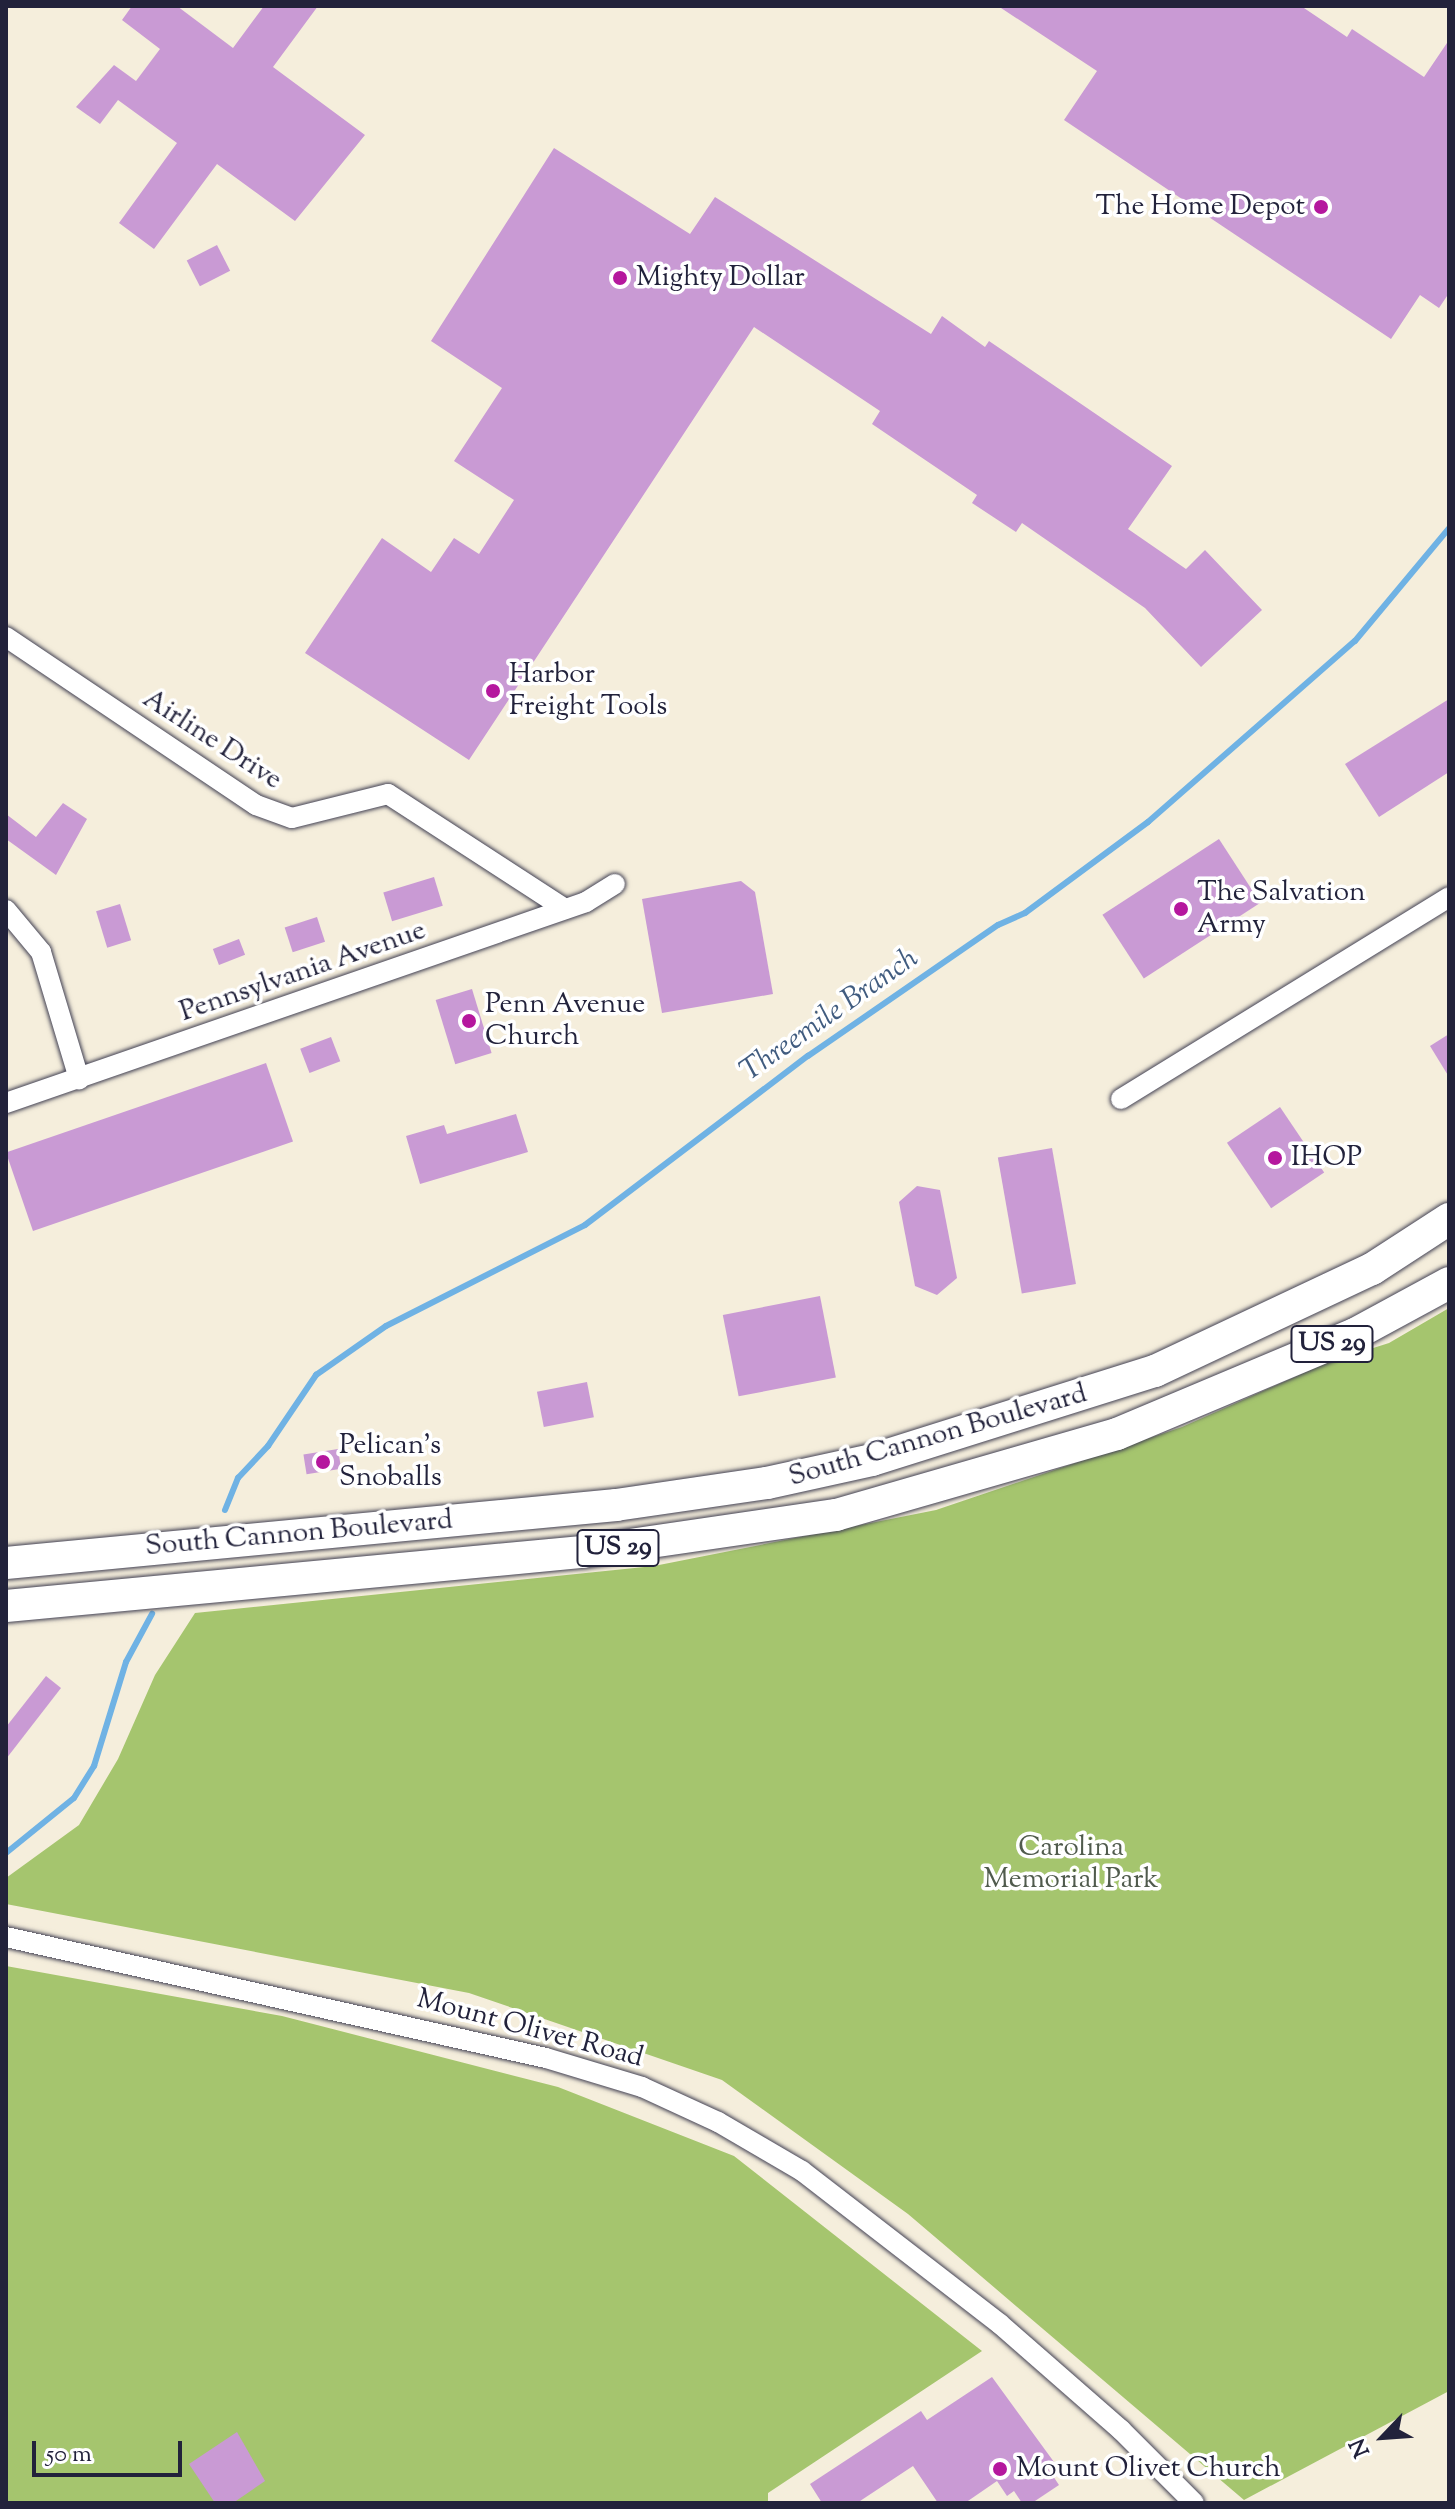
<!DOCTYPE html>
<html>
<head>
<meta charset="utf-8">
<style>
  body { margin:0 }
  #map { position:relative; width:1455px; height:2509px; overflow:hidden; background:#f5eedc; font-family:"Sorts Mill Goudy",serif }
  div>[style] { position:absolute }
  .green>* { inset:0; background:#a5c56e }
  .stream>* { height:6px; margin:-3px; padding:0 3px; transform-origin:3px; border-radius:3px; background:#6fb2e4 }
  .building>* { inset:0; background:#c99ad4; transform-origin:0 0 }
  .roads { filter:drop-shadow(0 0 2px #424153) drop-shadow(0 0 2px #424153) }
  .street>* { height:20px; margin:-10px; padding:0 10px; transform-origin:10px; border-radius:10px; background:#fff }
  .primary>* { height:32px; margin:-16px; padding:0 16px; transform-origin:16px; border-radius:16px; background:#fff }
  .dots>* { width:22px; height:22px; translate:-50% -50%; box-sizing:border-box; border:4px solid #fff; border-radius:50% }
  span { translate:-50% -50%; white-space:nowrap; text-align:center; line-height:1.15; -webkit-text-stroke:7px #fff; paint-order:stroke }
  .shield-label span { padding:2px 6px; background:#fff; border:2px solid; border-radius:6px; -webkit-text-stroke-width:0 }
  .shield-label { font-size:26px; color:#22223b; font-weight:700 }
  .poi-label { font-size:28px; color:#22223b }
  .right { translate:-100% -50%; text-align:right }
  .left { translate:0 -50%; text-align:left }
  .street-label { font-size:28px; color:#22223b }
  .park-label { font-size:28px; color:#505b4d }
  .water-label { font-size:30px; color:#415c7f; font-style:italic }
  .frame { position:absolute; inset:0; border:8px solid #22223b; pointer-events:none }
  .north { position:absolute; left:1343px; top:2397px; width:80px; height:80px; -webkit-text-stroke:6px #fff; paint-order:stroke; rotate:245deg; font-size:22px; font-weight:700; line-height:32px; text-align:center; color:#22223b }
  .north::after { content:''; display:block; margin:auto; width:28px; height:36px; background:#22223b; clip-path:polygon(50% 0,100% 100%,50% 72%,0 100%) }
  .scale { position:absolute; left:32px; top:2441px; width:150px; height:36px; box-sizing:border-box; border:4px solid #22223b; border-top:0; padding-left:10px; font-size:24px; line-height:28px; white-space:nowrap; color:#22223b; -webkit-text-stroke:6px #fff; paint-order:stroke }
</style>
</head>
<body>
<div id="map">
  <div class="green">
    <i style="clip-path:polygon(1449px 1308px,1449px 2391px,1244px 2500px,908px 2214px,722px 2080px,469px 1993px,6px 1904px,6px 1878px,79px 1825px,118px 1759px,155px 1675px,195px 1613px,654px 1566px,936px 1510px,1182px 1427px,1326px 1363px,1389px 1343px)"></i>
    <i style="clip-path:polygon(6px 1966px,282px 2016px,558px 2087px,734px 2156px,982px 2351px,768px 2493px,768px 2503px,6px 2503px)"></i>
  </div>
  <div class="stream">
    <i style="left:225px;top:1510px;width:35px;rotate:-68deg"></i>
    <i style="left:238px;top:1478px;width:44px;rotate:-46.8deg"></i>
    <i style="left:268px;top:1446px;width:86px;rotate:-55.9deg"></i>
    <i style="left:316px;top:1375px;width:85px;rotate:-35deg"></i>
    <i style="left:386px;top:1326px;width:223px;rotate:-26.9deg"></i>
    <i style="left:585px;top:1225px;width:280px;rotate:-37.2deg"></i>
    <i style="left:808px;top:1056px;width:231px;rotate:-34.6deg"></i>
    <i style="left:998px;top:925px;width:30px;rotate:-24deg"></i>
    <i style="left:1025px;top:913px;width:153px;rotate:-36.5deg"></i>
    <i style="left:1148px;top:822px;width:275px;rotate:-41.2deg"></i>
    <i style="left:1355px;top:641px;width:147px;rotate:-50.2deg"></i>
    <i style="left:6px;top:1853px;width:87px;rotate:-39deg"></i>
    <i style="left:74px;top:1798px;width:38px;rotate:-58deg"></i>
    <i style="left:94px;top:1766px;width:109px;rotate:-72.9deg"></i>
    <i style="left:126px;top:1662px;width:55px;rotate:-61.6deg"></i>
  </div>
  <div class="building">
    <i style="clip-path:polygon(132px 6px,177px 6px,233px 48px,264px 6px,318px 6px,273px 67px,365px 135px,295px 221px,217px 164px,154px 249px,119px 223px,177px 143px,118px 100px,100px 124px,76px 107px,114px 65px,136px 81px,160px 49px,122px 20px)"></i>
    <i style="clip-path:polygon(998px 6px,1301px 6px,1347px 37px,1352px 29px,1424px 77px,1449px 40px,1449px 293px,1439px 308px,1420px 295px,1391px 339px,1064px 120px,1097px 71px)"></i>
    <i style="clip-path:polygon(554px 148px,690px 234px,715px 197px,931px 334px,942px 316px,985px 347px,989px 341px,1172px 466px,1128px 529px,1186px 569px,1205px 550px,1262px 610px,1201px 667px,1145px 608px,1022px 523px,1016px 532px,972px 503px,977px 495px,872px 424px,880px 411px,754px 327px,469px 760px,305px 653px,382px 538px,431px 572px,454px 538px,479px 554px,514px 500px,454px 461px,502px 388px,431px 341px)"></i>
    <i style="left:217px;top:245px;width:29px;height:34px;rotate:63deg"></i>
    <i style="clip-path:polygon(1449px 699px,1449px 772px,1379px 817px,1345px 764px)"></i>
    <i style="clip-path:polygon(63px 803px,87px 819px,56px 875px,6px 839px,6px 814px,36px 837px)"></i>
    <i style="left:1219px;top:839px;width:76px;height:139px;rotate:57deg"></i>
    <i style="left:434px;top:877px;width:30px;height:53px;rotate:73deg"></i>
    <i style="clip-path:polygon(741px 881px,755px 892px,773px 994px,662px 1013px,642px 899px)"></i>
    <i style="left:120px;top:904px;width:38px;height:25px;rotate:73deg"></i>
    <i style="left:317px;top:917px;width:26px;height:34px;rotate:72deg"></i>
    <i style="left:239px;top:939px;width:17px;height:28px;rotate:69deg"></i>
    <i style="left:472px;top:989px;width:67px;height:38px;rotate:73deg"></i>
    <i style="clip-path:polygon(1449px 1034px,1449px 1077px,1430px 1046px)"></i>
    <i style="left:331px;top:1037px;width:26px;height:33px;rotate:69deg"></i>
    <i style="left:266px;top:1063px;width:83px;height:275px;rotate:71deg"></i>
    <i style="left:1280px;top:1107px;width:79px;height:64px;rotate:56deg"></i>
    <i style="clip-path:polygon(516px 1114px,528px 1152px,420px 1184px,406px 1136px,444px 1125px,447px 1134px)"></i>
    <i style="left:1052px;top:1148px;width:138px;height:55px;rotate:80deg"></i>
    <i style="clip-path:polygon(917px 1186px,940px 1190px,957px 1278px,937px 1295px,915px 1286px,899px 1202px)"></i>
    <i style="left:820px;top:1296px;width:83px;height:99px;rotate:79deg"></i>
    <i style="left:587px;top:1382px;width:36px;height:51px;rotate:79deg"></i>
    <i style="left:338px;top:1449px;width:20px;height:35px;rotate:81deg"></i>
    <i style="clip-path:polygon(46px 1676px,61px 1688px,6px 1759px,6px 1727px)"></i>
    <i style="clip-path:polygon(992px 2377px,1054px 2462px,1047px 2467px,1059px 2485px,1032px 2503px,1022px 2503px,1014px 2491px,1007px 2496px,997px 2481px,965px 2503px,938px 2503px,913px 2466px,857px 2503px,822px 2503px,810px 2484px,921px 2411px,927px 2420px)"></i>
    <i style="clip-path:polygon(237px 2432px,265px 2481px,233px 2503px,215px 2503px,189px 2464px)"></i>
  </div>
  <div class="roads">
    <div class="street">
      <i style="left:6px;top:637px;width:301px;rotate:33.9deg"></i>
      <i style="left:256px;top:805px;width:38px;rotate:20deg"></i>
      <i style="left:292px;top:818px;width:99px;rotate:-14deg"></i>
      <i style="left:388px;top:794px;width:211px;rotate:33deg"></i>
      <i style="left:6px;top:910px;width:55px;rotate:50.2deg"></i>
      <i style="left:41px;top:952px;width:133px;rotate:73.3deg"></i>
      <i style="left:1121px;top:1099px;width:385px;rotate:-31.6deg"></i>
      <i style="left:6px;top:1103px;width:614px;rotate:-19.11deg"></i>
      <i style="left:586px;top:902px;width:34px;rotate:-32deg"></i>
      <i style="left:6px;top:1937px;width:553px;rotate:12.63deg"></i>
      <i style="left:546px;top:2058px;width:100px;rotate:16.8deg"></i>
      <i style="left:642px;top:2087px;width:84px;rotate:24.7deg"></i>
      <i style="left:718px;top:2122px;width:97px;rotate:30.3deg"></i>
      <i style="left:802px;top:2171px;width:250px;rotate:37.7deg"></i>
      <i style="left:1000px;top:2324px;width:161px;rotate:41.2deg"></i>
      <i style="left:1121px;top:2430px;width:103px;rotate:45deg"></i>
    </div>
    <div class="primary">
      <i style="left:6px;top:1563px;width:613px;rotate:-5.43deg"></i>
      <i style="left:616px;top:1505px;width:153px;rotate:-8.3deg"></i>
      <i style="left:767px;top:1483px;width:107px;rotate:-12.4deg"></i>
      <i style="left:872px;top:1460px;width:297px;rotate:-17.5deg"></i>
      <i style="left:1155px;top:1371px;width:240px;rotate:-25.2deg"></i>
      <i style="left:1372px;top:1269px;width:92px;rotate:-33deg"></i>
      <i style="left:6px;top:1606px;width:579px;rotate:-5.36deg"></i>
      <i style="left:582px;top:1552px;width:257px;rotate:-8.3deg"></i>
      <i style="left:836px;top:1515px;width:292px;rotate:-16.1deg"></i>
      <i style="left:1117px;top:1434px;width:258px;rotate:-22.8deg"></i>
      <i style="left:1355px;top:1334px;width:107px;rotate:-28.5deg"></i>
    </div>
  </div>
  <div class="dots">
    <i style="left:1321px;top:207px;background:#b5179e"></i>
    <i style="left:620px;top:278px;background:#b5179e"></i>
    <i style="left:493px;top:691px;background:#b5179e"></i>
    <i style="left:1181px;top:909px;background:#b5179e"></i>
    <i style="left:469px;top:1021px;background:#b5179e"></i>
    <i style="left:1275px;top:1158px;background:#b5179e"></i>
    <i style="left:323px;top:1462px;background:#b5179e"></i>
    <i style="left:1000px;top:2469px;background:#b5179e"></i>
  </div>
  <div class="shield-label">
    <span style="left:1332px;top:1344px">US 29</span>
    <span style="left:618px;top:1548px">US 29</span>
  </div>
  <div class="poi-label">
    <span class="right" style="left:1305px;top:207px">The Home Depot</span>
    <span class="left" style="left:636px;top:278px">Mighty Dollar</span>
    <span class="left" style="left:509px;top:691px">Harbor<br>Freight Tools</span>
    <span class="left" style="left:1197px;top:909px">The Salvation<br>Army</span>
    <span class="left" style="left:485px;top:1021px">Penn Avenue<br>Church</span>
    <span class="left" style="left:1291px;top:1158px">IHOP</span>
    <span class="left" style="left:339px;top:1462px">Pelican's<br>Snoballs</span>
    <span class="left" style="left:1016px;top:2469px">Mount Olivet Church</span>
  </div>
  <div class="street-label">
    <span style="left:212px;top:740px;rotate:33deg">Airline Drive</span>
    <span style="left:303px;top:972px;rotate:-19deg">Pennsylvania Avenue</span>
    <span style="left:938px;top:1436px;rotate:-16deg">South Cannon Boulevard</span>
    <span style="left:299px;top:1534px;rotate:-5deg">South Cannon Boulevard</span>
    <span style="left:530px;top:2029px;rotate:15deg">Mount Olivet Road</span>
  </div>
  <div class="park-label">
    <span style="left:1071px;top:1864px">Carolina<br>Memorial Park</span>
  </div>
  <div class="water-label">
    <span style="left:830px;top:1016px;rotate:-35deg">Threemile Branch</span>
  </div>
  <div class="frame"></div>
  <div class="north">N</div>
  <div class="scale">50 m</div>
</div>
</body>
</html>
